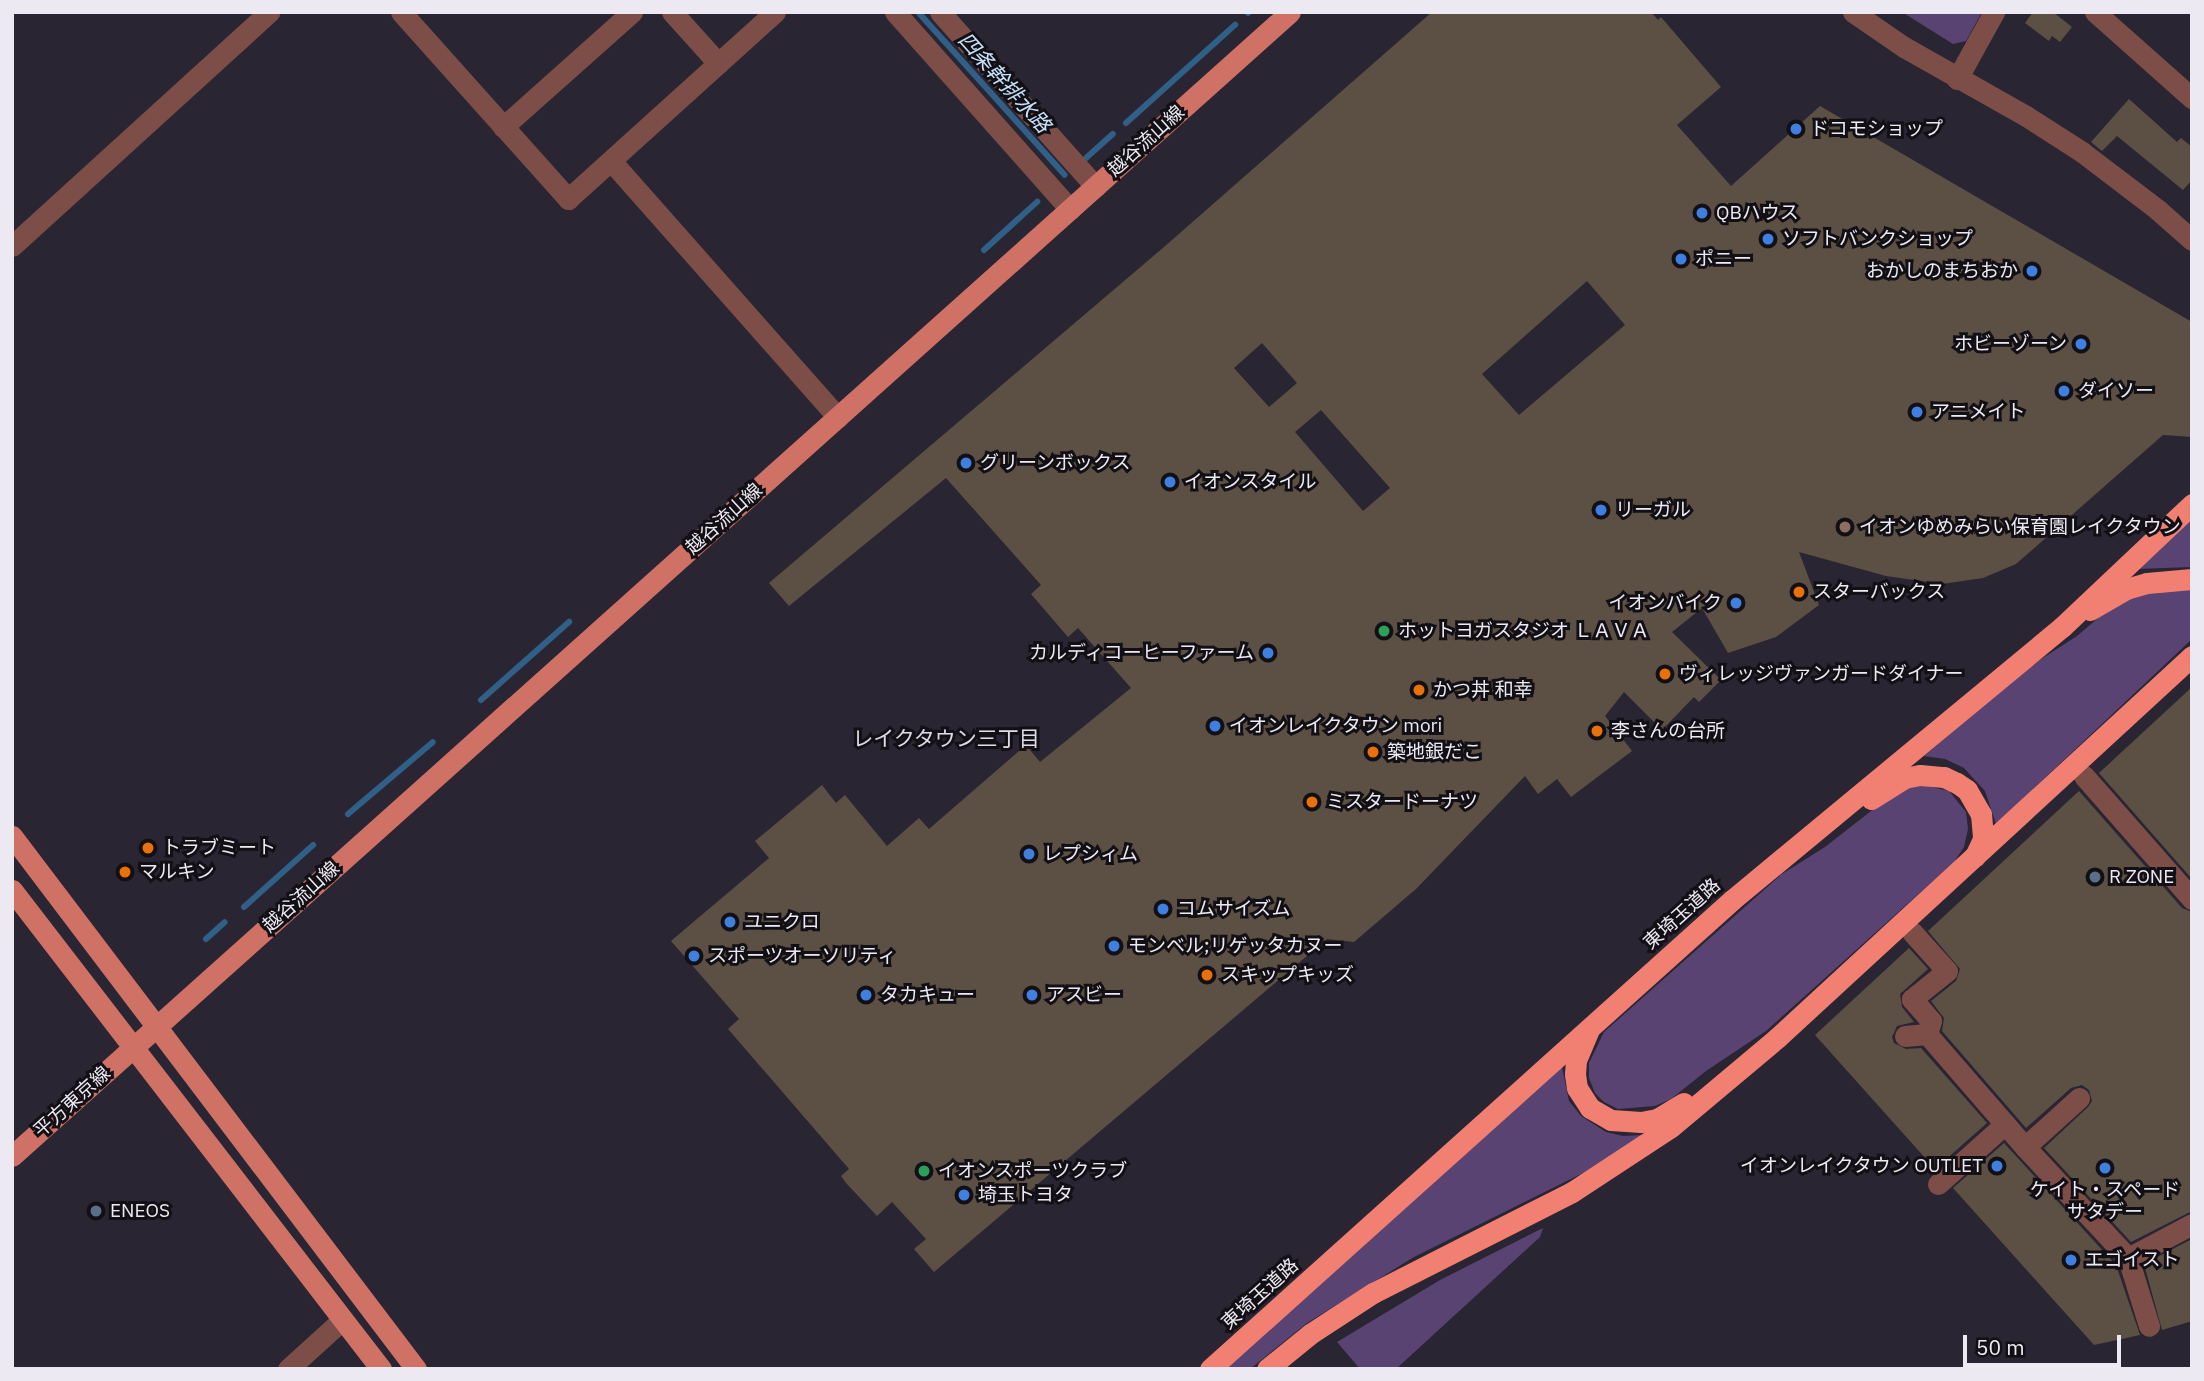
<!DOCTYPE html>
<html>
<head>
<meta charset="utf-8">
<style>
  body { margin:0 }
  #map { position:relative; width:2204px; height:1381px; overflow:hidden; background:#2a2532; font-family:"IBM Plex Sans","Noto Sans JP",sans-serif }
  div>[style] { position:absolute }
  .green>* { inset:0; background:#584372 }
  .stream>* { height:6px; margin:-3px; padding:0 3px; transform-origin:3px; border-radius:3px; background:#305f87 }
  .building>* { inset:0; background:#5c5044 }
  .minor>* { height:21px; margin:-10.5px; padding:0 10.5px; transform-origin:10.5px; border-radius:10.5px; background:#7d4e48 }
  .major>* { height:21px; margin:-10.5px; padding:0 10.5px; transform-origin:10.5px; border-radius:10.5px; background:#d07166 }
  .highway>* { height:21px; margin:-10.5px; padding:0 10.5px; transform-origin:10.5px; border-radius:10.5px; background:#f17f72 }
  .dots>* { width:19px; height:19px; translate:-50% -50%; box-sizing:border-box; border:4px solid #120f15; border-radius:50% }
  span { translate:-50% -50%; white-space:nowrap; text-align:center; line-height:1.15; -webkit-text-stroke:6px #120f15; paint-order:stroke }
  .poi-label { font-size:19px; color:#ede9f2 }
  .left { translate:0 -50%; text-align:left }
  .right { translate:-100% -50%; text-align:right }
  .street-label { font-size:19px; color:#ede9f2 }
  .water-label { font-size:21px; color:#c7e3fc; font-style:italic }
  .neighbourhood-label { font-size:21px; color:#e0d9eb }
  .frame { position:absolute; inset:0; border:14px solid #ede9f2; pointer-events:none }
  .scale { position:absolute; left:1963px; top:1335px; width:158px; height:32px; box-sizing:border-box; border:4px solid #ede9f2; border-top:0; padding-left:9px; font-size:21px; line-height:24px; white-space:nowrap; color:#ede9f2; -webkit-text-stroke:5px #120f15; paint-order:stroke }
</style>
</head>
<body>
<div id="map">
  <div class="green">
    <i style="clip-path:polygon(1902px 12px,1982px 12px,1966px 41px,1953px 44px)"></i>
    <i style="clip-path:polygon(2192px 517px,2192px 567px,2136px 569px)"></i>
    <i style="clip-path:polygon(2192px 587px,2192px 639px,1996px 824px,1985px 791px,1964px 768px,1945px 759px,1924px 756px,2029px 667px,2077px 636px,2117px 602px,2130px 594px)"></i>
    <i style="clip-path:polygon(1919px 784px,1949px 791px,1966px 812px,1968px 829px,1964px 847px,1954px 862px,1766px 1031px,1706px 1071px,1671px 1099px,1655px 1106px,1618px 1109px,1604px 1102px,1595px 1093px,1589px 1078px,1589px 1063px,1604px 1032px,1782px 874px,1825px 847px,1894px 793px)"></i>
    <i style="clip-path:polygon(1562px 1067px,1569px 1101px,1581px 1116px,1606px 1132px,1623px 1136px,1643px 1135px,1587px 1171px,1414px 1257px,1307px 1323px,1250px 1369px,1223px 1369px)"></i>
    <i style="clip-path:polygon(1543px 1228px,1540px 1237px,1396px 1369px,1360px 1369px,1337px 1342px,1440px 1280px)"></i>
  </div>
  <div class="stream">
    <i style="left:918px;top:12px;width:219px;rotate:48deg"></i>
    <i style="left:1248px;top:13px;width:1px;rotate:-45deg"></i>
    <i style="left:1126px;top:123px;width:147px;rotate:-42deg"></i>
    <i style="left:1086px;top:158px;width:36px;rotate:-42deg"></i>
    <i style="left:984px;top:250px;width:72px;rotate:-42.2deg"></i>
    <i style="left:481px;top:700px;width:118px;rotate:-41.6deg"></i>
    <i style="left:348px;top:814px;width:111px;rotate:-40.3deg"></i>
    <i style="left:244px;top:907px;width:93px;rotate:-41.9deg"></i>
    <i style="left:206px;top:939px;width:25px;rotate:-42deg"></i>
  </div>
  <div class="building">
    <i style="clip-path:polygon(evenodd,1432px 12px,1651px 12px,1658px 20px,1661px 17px,1721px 87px,1677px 125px,1731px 186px,1820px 106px,2192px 322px,2192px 437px,2163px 435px,2016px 564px,1983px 578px,1942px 584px,1886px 576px,1799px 552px,1819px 605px,1776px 637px,1728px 653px,1702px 608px,1672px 632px,1721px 680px,1699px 702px,1694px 697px,1662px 730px,1624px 692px,1605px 716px,1632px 751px,1571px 797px,1557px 779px,1538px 794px,1525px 776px,1416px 889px,1354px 942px,1327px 939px,934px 1272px,914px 1249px,926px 1239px,892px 1202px,877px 1216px,846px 1183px,841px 1176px,849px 1169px,728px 1029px,739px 1019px,671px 941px,769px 858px,755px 841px,822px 785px,836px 803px,845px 795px,887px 846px,919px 818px,929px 829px,1026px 745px,1040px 762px,1131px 688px,1078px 628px,1068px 637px,1031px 594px,1041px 585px,946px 478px,789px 606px,769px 583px,1164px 247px,1432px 12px,1587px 281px,1625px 325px,1519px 415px,1482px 374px,1587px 281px,1432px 12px,1262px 343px,1297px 383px,1269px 407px,1234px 368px,1262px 343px,1432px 12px,1321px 410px,1390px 488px,1363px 511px,1295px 432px,1321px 410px)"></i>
    <i style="clip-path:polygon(2033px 12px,2053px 12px,2072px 27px,2060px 42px,2052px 36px,2049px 41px,2025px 23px)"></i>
    <i style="clip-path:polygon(2129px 99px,2177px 142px,2181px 138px,2192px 147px,2192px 180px,2183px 190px,2117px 136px,2102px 151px,2091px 142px)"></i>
    <i style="clip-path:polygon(2192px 687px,2192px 879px,2099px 773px)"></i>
    <i style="clip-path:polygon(2079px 791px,2182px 908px,2192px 912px,2192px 1211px,2131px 1242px,2044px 1148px,2088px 1107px,2092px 1101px,2089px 1090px,2082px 1085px,2071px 1088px,2026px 1128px,1942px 1031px,1944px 1018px,1931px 1001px,1956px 981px,1960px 969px,1928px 931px)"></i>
    <i style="clip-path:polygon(1909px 948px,1928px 969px,1900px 994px,1902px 1007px,1914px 1022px,1897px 1026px,1892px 1037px,1894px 1043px,1906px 1049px,1921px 1048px,1987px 1123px,1935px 1169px,1815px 1035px)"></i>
    <i style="clip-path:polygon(2004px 1143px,2116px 1265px,2140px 1335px,2094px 1345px,1953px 1188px)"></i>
    <i style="clip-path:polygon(2192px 1239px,2192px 1321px,2162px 1330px,2144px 1264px)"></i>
  </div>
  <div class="minor">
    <i style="left:401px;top:12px;width:251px;rotate:48.2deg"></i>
    <i style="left:568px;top:199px;width:279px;rotate:-42.1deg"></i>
    <i style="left:672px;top:12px;width:69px;rotate:48deg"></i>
    <i style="left:895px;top:12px;width:264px;rotate:48.4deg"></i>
    <i style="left:940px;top:12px;width:234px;rotate:48.3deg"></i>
    <i style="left:1853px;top:12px;width:62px;rotate:34.5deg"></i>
    <i style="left:1904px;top:47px;width:140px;rotate:29.5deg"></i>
    <i style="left:2026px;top:116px;width:67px;rotate:32.7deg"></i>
    <i style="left:2082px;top:152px;width:96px;rotate:37.3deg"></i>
    <i style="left:2158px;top:210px;width:45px;rotate:41.4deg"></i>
    <i style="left:2095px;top:12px;width:130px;rotate:41.6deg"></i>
    <i style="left:1957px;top:79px;width:77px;rotate:-61.1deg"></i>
    <i style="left:503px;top:127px;width:173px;rotate:-41.7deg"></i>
    <i style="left:612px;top:162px;width:341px;rotate:48.5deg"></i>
    <i style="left:12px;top:246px;width:348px;rotate:-42.3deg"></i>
    <i style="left:2084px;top:776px;width:164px;rotate:48.7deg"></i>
    <i style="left:1912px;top:932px;width:52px;rotate:48.1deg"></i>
    <i style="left:1947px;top:971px;width:45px;rotate:141.3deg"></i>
    <i style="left:1912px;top:999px;width:29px;rotate:49deg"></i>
    <i style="left:1931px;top:1021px;width:14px;rotate:107deg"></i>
    <i style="left:1927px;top:1034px;width:150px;rotate:49.1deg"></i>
    <i style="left:2025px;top:1147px;width:151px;rotate:47.1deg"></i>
    <i style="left:2128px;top:1258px;width:71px;rotate:72.8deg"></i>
    <i style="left:1905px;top:1036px;width:22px;rotate:-5deg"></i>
    <i style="left:2025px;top:1147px;width:73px;rotate:-42.2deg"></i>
    <i style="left:1938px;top:1184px;width:90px;rotate:-41.8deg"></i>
    <i style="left:2128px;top:1258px;width:72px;rotate:-28deg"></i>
    <i style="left:288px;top:1369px;width:73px;rotate:-42.2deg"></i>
  </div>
  <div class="major">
    <i style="left:12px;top:836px;width:669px;rotate:52.84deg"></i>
    <i style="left:12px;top:890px;width:605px;rotate:52.39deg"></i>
    <i style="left:12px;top:1156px;width:1715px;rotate:-41.83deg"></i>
  </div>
  <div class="highway">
    <i style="left:2090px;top:610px;width:42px;rotate:-30.3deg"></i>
    <i style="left:2126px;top:589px;width:22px;rotate:-16deg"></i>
    <i style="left:2147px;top:583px;width:45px;rotate:-5.1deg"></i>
    <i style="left:1871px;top:799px;width:39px;rotate:-32deg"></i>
    <i style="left:1904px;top:778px;width:16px;rotate:-11deg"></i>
    <i style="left:1920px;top:775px;width:24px;rotate:5deg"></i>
    <i style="left:1944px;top:777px;width:14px;rotate:25deg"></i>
    <i style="left:1957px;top:783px;width:12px;rotate:35deg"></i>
    <i style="left:1967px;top:790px;width:28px;rotate:60deg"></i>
    <i style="left:1981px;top:814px;width:25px;rotate:85deg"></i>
    <i style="left:1983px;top:839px;width:19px;rotate:115deg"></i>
    <i style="left:1588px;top:1032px;width:30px;rotate:113deg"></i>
    <i style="left:1576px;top:1060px;width:14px;rotate:94deg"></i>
    <i style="left:1575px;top:1074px;width:14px;rotate:82deg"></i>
    <i style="left:1577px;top:1088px;width:24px;rotate:57deg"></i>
    <i style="left:1590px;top:1108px;width:24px;rotate:30deg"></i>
    <i style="left:1611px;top:1120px;width:30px;rotate:4deg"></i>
    <i style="left:1641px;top:1122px;width:16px;rotate:-11deg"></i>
    <i style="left:1657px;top:1119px;width:31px;rotate:-31deg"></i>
    <i style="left:1210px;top:1369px;width:702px;rotate:-41.94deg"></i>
    <i style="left:1732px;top:900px;width:428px;rotate:-39.6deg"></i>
    <i style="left:2062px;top:627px;width:179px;rotate:-43.4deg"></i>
    <i style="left:1267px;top:1369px;width:55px;rotate:-39.1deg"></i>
    <i style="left:1310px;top:1334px;width:75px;rotate:-33.1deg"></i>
    <i style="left:1373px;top:1293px;width:223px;rotate:-26.9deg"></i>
    <i style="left:1572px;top:1192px;width:118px;rotate:-33.3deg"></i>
    <i style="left:1671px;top:1127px;width:138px;rotate:-40deg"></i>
    <i style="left:1777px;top:1038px;width:564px;rotate:-42.63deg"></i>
  </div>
  <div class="dots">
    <i style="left:1796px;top:129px;background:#3f7fe0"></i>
    <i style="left:1702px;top:213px;background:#3f7fe0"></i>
    <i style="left:1768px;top:239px;background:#3f7fe0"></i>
    <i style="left:1681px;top:259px;background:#3f7fe0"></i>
    <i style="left:2032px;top:271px;background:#3f7fe0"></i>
    <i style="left:2081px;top:344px;background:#3f7fe0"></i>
    <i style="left:2064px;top:391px;background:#3f7fe0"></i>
    <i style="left:1917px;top:412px;background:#3f7fe0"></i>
    <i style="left:966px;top:463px;background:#3f7fe0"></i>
    <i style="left:1170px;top:482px;background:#3f7fe0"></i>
    <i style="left:1601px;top:510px;background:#3f7fe0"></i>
    <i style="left:1845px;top:527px;background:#8d6e63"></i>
    <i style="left:1799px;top:592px;background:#e8710a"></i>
    <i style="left:1736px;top:603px;background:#3f7fe0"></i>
    <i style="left:1384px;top:631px;background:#2e9e5b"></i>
    <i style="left:1268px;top:653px;background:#3f7fe0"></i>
    <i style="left:1665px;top:674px;background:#e8710a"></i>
    <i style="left:1419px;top:690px;background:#e8710a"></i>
    <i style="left:1215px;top:726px;background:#3f7fe0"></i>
    <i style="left:1597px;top:731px;background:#e8710a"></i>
    <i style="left:1373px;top:752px;background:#e8710a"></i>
    <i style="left:1312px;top:802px;background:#e8710a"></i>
    <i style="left:148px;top:848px;background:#e8710a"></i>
    <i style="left:1029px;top:854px;background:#3f7fe0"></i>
    <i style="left:125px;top:872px;background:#e8710a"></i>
    <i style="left:2095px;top:877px;background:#5c6f8a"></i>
    <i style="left:1163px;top:909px;background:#3f7fe0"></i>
    <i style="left:730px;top:922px;background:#3f7fe0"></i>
    <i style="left:1114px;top:946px;background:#3f7fe0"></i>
    <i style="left:694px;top:956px;background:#3f7fe0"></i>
    <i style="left:1207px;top:975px;background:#e8710a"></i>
    <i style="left:866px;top:995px;background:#3f7fe0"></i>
    <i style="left:1032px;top:995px;background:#3f7fe0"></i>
    <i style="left:1997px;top:1166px;background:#3f7fe0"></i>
    <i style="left:2105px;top:1168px;background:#3f7fe0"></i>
    <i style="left:924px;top:1171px;background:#2e9e5b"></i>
    <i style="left:964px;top:1195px;background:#3f7fe0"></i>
    <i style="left:96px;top:1211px;background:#5c6f8a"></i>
    <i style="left:2071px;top:1260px;background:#3f7fe0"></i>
  </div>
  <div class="poi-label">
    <span class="left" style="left:1810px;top:129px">ドコモショップ</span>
    <span class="left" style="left:1716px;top:213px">QBハウス</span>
    <span class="left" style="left:1782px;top:239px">ソフトバンクショップ</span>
    <span class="left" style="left:1695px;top:259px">ポニー</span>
    <span class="right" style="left:2018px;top:271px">おかしのまちおか</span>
    <span class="right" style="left:2067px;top:344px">ホビーゾーン</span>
    <span class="left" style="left:2078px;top:391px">ダイソー</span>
    <span class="left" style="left:1931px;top:412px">アニメイト</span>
    <span class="left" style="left:980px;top:463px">グリーンボックス</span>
    <span class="left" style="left:1184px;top:482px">イオンスタイル</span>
    <span class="left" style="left:1615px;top:510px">リーガル</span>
    <span class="left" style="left:1859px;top:527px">イオンゆめみらい保育園レイクタウン</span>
    <span class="left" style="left:1813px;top:592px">スターバックス</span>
    <span class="right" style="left:1722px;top:603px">イオンバイク</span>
    <span class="left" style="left:1398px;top:631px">ホットヨガスタジオ ＬＡＶＡ</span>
    <span class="right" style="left:1254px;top:653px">カルディコーヒーファーム</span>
    <span class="left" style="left:1679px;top:674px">ヴィレッジヴァンガードダイナー</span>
    <span class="left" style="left:1433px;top:690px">かつ丼 和幸</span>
    <span class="left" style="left:1229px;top:726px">イオンレイクタウン mori</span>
    <span class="left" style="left:1611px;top:731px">李さんの台所</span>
    <span class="left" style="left:1387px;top:752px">築地銀だこ</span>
    <span class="left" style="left:1326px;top:802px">ミスタードーナツ</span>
    <span class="left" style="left:162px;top:848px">トラブミート</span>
    <span class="left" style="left:1043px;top:854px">レプシィム</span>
    <span class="left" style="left:139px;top:872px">マルキン</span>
    <span class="left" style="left:2109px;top:877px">R ZONE</span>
    <span class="left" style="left:1177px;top:909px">コムサイズム</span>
    <span class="left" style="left:744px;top:922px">ユニクロ</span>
    <span class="left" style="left:1128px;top:946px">モンベル;リゲッタカヌー</span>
    <span class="left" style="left:708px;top:956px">スポーツオーソリティ</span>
    <span class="left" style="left:1221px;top:975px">スキップキッズ</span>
    <span class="left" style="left:880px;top:995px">タカキュー</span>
    <span class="left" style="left:1046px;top:995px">アスビー</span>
    <span class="right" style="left:1983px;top:1166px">イオンレイクタウン OUTLET</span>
    <span class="left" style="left:938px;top:1171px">イオンスポーツクラブ</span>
    <span style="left:2105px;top:1201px">ケイト・スペード<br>サタデー</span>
    <span class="left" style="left:978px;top:1195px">埼玉トヨタ</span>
    <span class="left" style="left:110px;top:1211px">ENEOS</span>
    <span class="left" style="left:2085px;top:1260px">エゴイスト</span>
  </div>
  <div class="street-label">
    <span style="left:1146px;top:141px;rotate:-42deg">越谷流山線</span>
    <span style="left:724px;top:519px;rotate:-42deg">越谷流山線</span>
    <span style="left:301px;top:897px;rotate:-42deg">越谷流山線</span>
    <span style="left:1682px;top:914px;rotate:-42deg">東埼玉道路</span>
    <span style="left:72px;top:1102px;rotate:-42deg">平方東京線</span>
    <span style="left:1260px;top:1294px;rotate:-42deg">東埼玉道路</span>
  </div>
  <div class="water-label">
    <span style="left:1005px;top:82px;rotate:48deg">四条幹排水路</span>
  </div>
  <div class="neighbourhood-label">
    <span style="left:946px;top:738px">レイクタウン三丁目</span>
  </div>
  <div class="frame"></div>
  <div class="scale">50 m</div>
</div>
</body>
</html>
